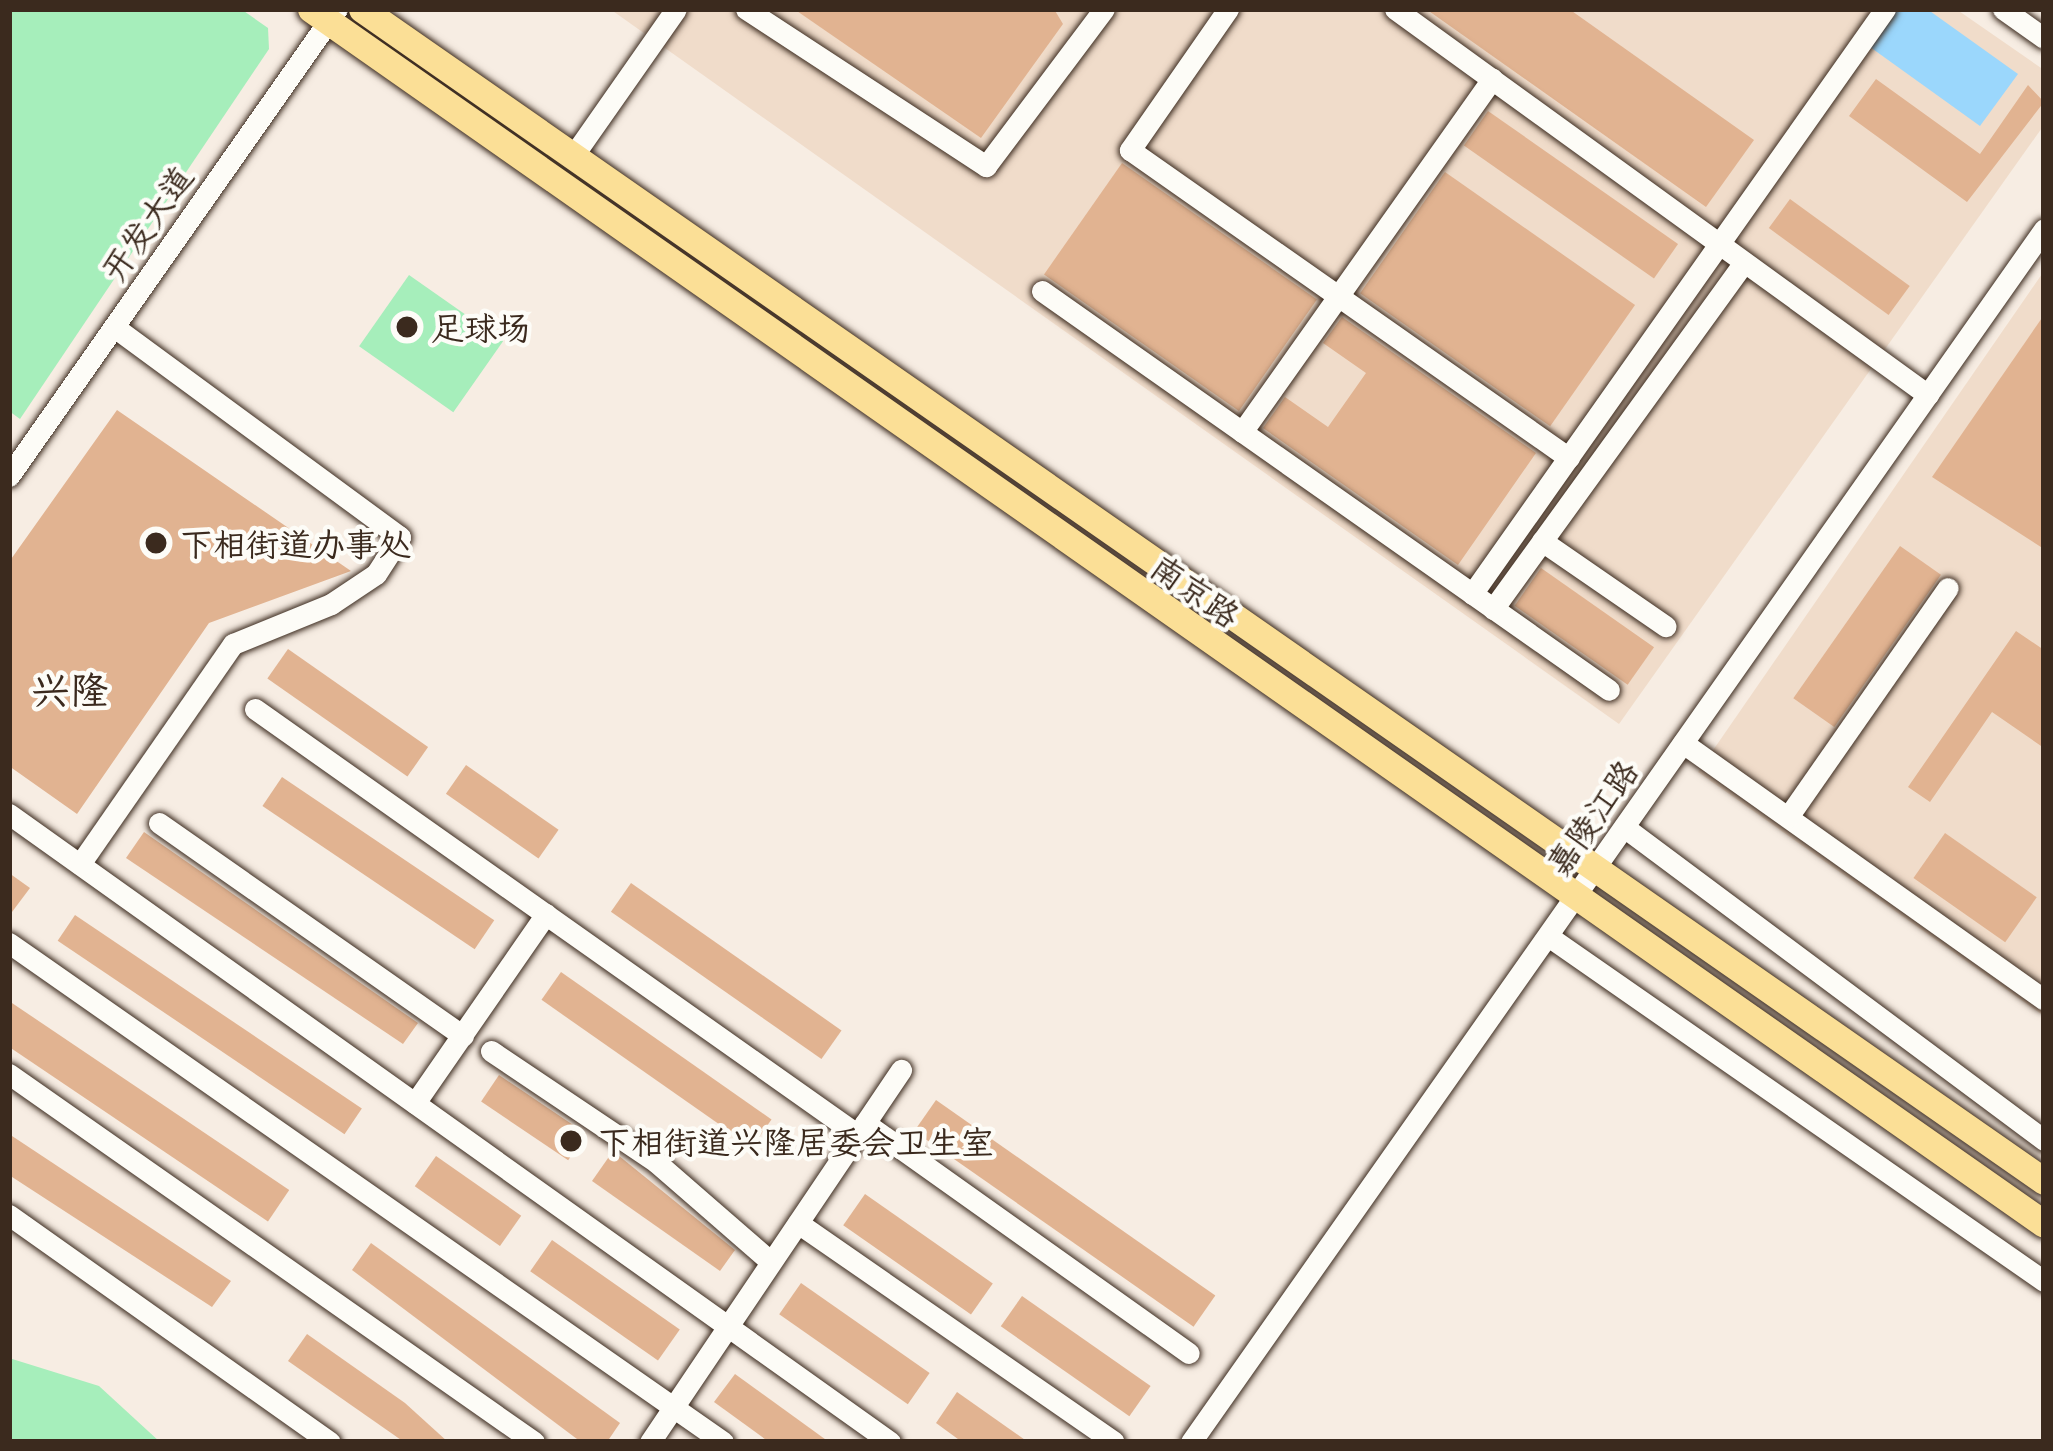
<!DOCTYPE html>
<html>
<head>
<meta charset="utf-8">
<style>
  body { margin:0 }
  #map { position:relative; width:2053px; height:1451px; overflow:hidden; background:#f7ede3; font-family:"Playpen Sans","LXGW WenKai TC",sans-serif }
  div>[style] { position:absolute }
  .built>* { inset:0; background:#f0dcca }
  .green>* { inset:0; background:#a6eebb; transform-origin:0 0 }
  .water>* { inset:0; background:#9bd7fc }
  .building>* { inset:0; background:#e1b391; transform-origin:0 0 }
  .roads { filter:drop-shadow(0 0 3px #3b2a1e) drop-shadow(0 0 3px #3b2a1e) }
  .minor>* { height:21px; margin:-10.5px; padding:0 10.5px; transform-origin:10.5px; border-radius:10.5px; background:#fdfcf7 }
  .major>* { height:27px; margin:-13.5px; padding:0 13.5px; transform-origin:13.5px; border-radius:13.5px; background:#fbdf96 }
  .dots>* { width:33px; height:33px; translate:-50% -50%; box-sizing:border-box; border:6px solid #fdfcf7; border-radius:50% }
  span { translate:-50% -50%; white-space:nowrap; text-align:center; line-height:1.15; -webkit-text-stroke:9px #fdfcf7; paint-order:stroke }
  .street-label { font-size:33px; color:#3b2a1e }
  .poi-label { font-size:33px; color:#3b2a1e }
  .left { translate:0 -50%; text-align:left }
  .quarter-label { font-size:39px; color:#3b2a1e }
  .frame { position:absolute; inset:0; border:12px solid #3b2a1e; pointer-events:none }
</style>
</head>
<body>
<div id="map">
  <div class="built">
    <i style="clip-path:polygon(610px 9px,1956px 9px,2044px 70px,2044px 125px,1619px 724px)"></i>
    <i style="clip-path:polygon(2044px 271px,2044px 1016px,1698px 772px)"></i>
  </div>
  <div class="green">
    <i style="clip-path:polygon(9px 9px,241px 9px,268px 28px,269px 49px,20px 419px,9px 411px)"></i>
    <i style="left:409px;top:275px;width:115px;height:87px;rotate:35deg"></i>
    <i style="clip-path:polygon(9px 1358px,99px 1386px,160px 1442px,9px 1442px)"></i>
  </div>
  <div class="water">
    <i style="clip-path:polygon(1897px 9px,1927px 9px,2018px 74px,1980px 126px,1870px 47px)"></i>
  </div>
  <div class="building">
    <i style="clip-path:polygon(794px 9px,1054px 9px,1063px 24px,981px 138px)"></i>
    <i style="clip-path:polygon(1426px 9px,1569px 9px,1754px 140px,1706px 207px)"></i>
    <i style="clip-path:polygon(1876px 79px,1980px 154px,2028px 85px,2044px 102px,1967px 202px,1849px 116px)"></i>
    <i style="left:1488px;top:111px;width:232px;height:42px;rotate:35deg"></i>
    <i style="left:1122px;top:163px;width:238px;height:136px;rotate:35deg"></i>
    <i style="left:1445px;top:172px;width:232px;height:148px;rotate:35deg"></i>
    <i style="left:1790px;top:199px;width:148px;height:36px;rotate:36deg"></i>
    <i style="clip-path:polygon(2044px 315px,2044px 549px,1932px 477px)"></i>
    <i style="clip-path:polygon(1342px 317px,1536px 453px,1458px 565px,1263px 428px,1285px 397px,1328px 427px,1366px 373px,1323px 343px)"></i>
    <i style="clip-path:polygon(117px 410px,351px 571px,209px 623px,77px 814px,9px 766px,9px 562px)"></i>
    <i style="left:1900px;top:546px;width:50px;height:186px;rotate:35deg"></i>
    <i style="left:1541px;top:568px;width:138px;height:46px;rotate:35deg"></i>
    <i style="clip-path:polygon(2016px 631px,2044px 650px,2044px 748px,1992px 712px,1930px 802px,1908px 787px)"></i>
    <i style="left:288px;top:649px;width:171px;height:36px;rotate:35deg"></i>
    <i style="left:466px;top:765px;width:113px;height:35px;rotate:35deg"></i>
    <i style="left:282px;top:777px;width:256px;height:35px;rotate:34deg"></i>
    <i style="clip-path:polygon(144px 832px,418px 1023px,403px 1044px,126px 858px)"></i>
    <i style="left:1945px;top:833px;width:112px;height:55px;rotate:35deg"></i>
    <i style="clip-path:polygon(9px 873px,30px 888px,9px 916px)"></i>
    <i style="left:631px;top:883px;width:257px;height:35px;rotate:35deg"></i>
    <i style="left:75px;top:915px;width:346px;height:31px;rotate:34deg"></i>
    <i style="left:561px;top:972px;width:257px;height:34px;rotate:35deg"></i>
    <i style="left:9px;top:1001px;width:338px;height:38px;rotate:34deg"></i>
    <i style="left:499px;top:1075px;width:105px;height:32px;rotate:34deg"></i>
    <i style="left:936px;top:1100px;width:341px;height:38px;rotate:35deg"></i>
    <i style="clip-path:polygon(9px 1134px,231px 1281px,212px 1307px,9px 1175px)"></i>
    <i style="clip-path:polygon(613px 1151px,735px 1250px,720px 1271px,592px 1181px)"></i>
    <i style="left:436px;top:1156px;width:104px;height:37px;rotate:35deg"></i>
    <i style="left:865px;top:1194px;width:156px;height:38px;rotate:35deg"></i>
    <i style="left:552px;top:1240px;width:156px;height:38px;rotate:35deg"></i>
    <i style="clip-path:polygon(371px 1243px,620px 1423px,607px 1442px,581px 1442px,352px 1270px)"></i>
    <i style="left:801px;top:1283px;width:157px;height:38px;rotate:35deg"></i>
    <i style="left:1022px;top:1296px;width:157px;height:37px;rotate:35deg"></i>
    <i style="clip-path:polygon(307px 1334px,405px 1403px,448px 1442px,404px 1442px,288px 1361px)"></i>
    <i style="clip-path:polygon(735px 1374px,829px 1442px,769px 1442px,714px 1402px)"></i>
    <i style="clip-path:polygon(957px 1392px,1028px 1442px,962px 1442px,936px 1423px)"></i>
  </div>
  <div class="roads">
    <div class="minor">
      <i style="left:746px;top:9px;width:287px;rotate:33.2deg"></i>
      <i style="left:986px;top:166px;width:196px;rotate:-53.1deg"></i>
      <i style="left:1228px;top:9px;width:172px;rotate:124.8deg"></i>
      <i style="left:1130px;top:150px;width:536px;rotate:35.05deg"></i>
      <i style="left:1395px;top:9px;width:658px;rotate:35.91deg"></i>
      <i style="left:2003px;top:9px;width:50px;rotate:35.3deg"></i>
      <i style="left:573px;top:156px;width:179px;rotate:-55deg"></i>
      <i style="left:1042px;top:291px;width:693px;rotate:35.13deg"></i>
      <i style="left:1242px;top:432px;width:433px;rotate:-54.7deg"></i>
      <i style="left:9px;top:476px;width:571px;rotate:-54.92deg"></i>
      <i style="left:1542px;top:541px;width:150px;rotate:34.6deg"></i>
      <i style="left:1472px;top:594px;width:716px;rotate:-54.78deg"></i>
      <i style="left:1493px;top:609px;width:428px;rotate:-54.1deg"></i>
      <i style="left:255px;top:709px;width:738px;rotate:35.24deg"></i>
      <i style="left:1683px;top:743px;width:443px;rotate:35.4deg"></i>
      <i style="left:9px;top:814px;width:1082px;rotate:35.48deg"></i>
      <i style="left:1788px;top:817px;width:279px;rotate:-55.1deg"></i>
      <i style="left:159px;top:823px;width:371px;rotate:35deg"></i>
      <i style="left:1624px;top:827px;width:524px;rotate:36.69deg"></i>
      <i style="left:80px;top:864px;width:268px;rotate:-55.2deg"></i>
      <i style="left:233px;top:644px;width:106px;rotate:-22.2deg"></i>
      <i style="left:331px;top:604px;width:54px;rotate:-33.7deg"></i>
      <i style="left:376px;top:574px;width:44px;rotate:-57deg"></i>
      <i style="left:400px;top:537px;width:355px;rotate:-143.7deg"></i>
      <i style="left:1548px;top:936px;width:604px;rotate:34.82deg"></i>
      <i style="left:9px;top:943px;width:871px;rotate:34.95deg"></i>
      <i style="left:491px;top:1051px;width:199px;rotate:33.9deg"></i>
      <i style="left:656px;top:1162px;width:152px;rotate:41deg"></i>
      <i style="left:9px;top:1074px;width:641px;rotate:35.03deg"></i>
      <i style="left:415px;top:1103px;width:230px;rotate:-55.3deg"></i>
      <i style="left:865px;top:1123px;width:397px;rotate:35.4deg"></i>
      <i style="left:9px;top:1215px;width:393px;rotate:35.3deg"></i>
      <i style="left:798px;top:1223px;width:384px;rotate:34.7deg"></i>
      <i style="left:650px;top:1442px;width:449px;rotate:-56deg"></i>
      <i style="left:1191px;top:1442px;width:1483px;rotate:-54.88deg"></i>
    </div>
    <div class="major">
      <i style="left:311px;top:9px;width:2116px;rotate:35.03deg"></i>
      <i style="left:362px;top:9px;width:2050px;rotate:34.87deg"></i>
    </div>
  </div>
  <div class="dots">
    <i style="left:407px;top:327px;background:#3b2a1e"></i>
    <i style="left:156px;top:543px;background:#3b2a1e"></i>
    <i style="left:571px;top:1141px;background:#3b2a1e"></i>
  </div>
  <div class="street-label">
    <span style="left:146px;top:223px;rotate:-55deg">开发大道</span>
    <span style="left:1196px;top:590px;rotate:35deg">南京路</span>
    <span style="left:1591px;top:817px;rotate:-55deg">嘉陵江路</span>
  </div>
  <div class="poi-label">
    <span class="left" style="left:431px;top:327px">足球场</span>
    <span class="left" style="left:180px;top:543px">下相街道办事处</span>
    <span class="left" style="left:598px;top:1141px">下相街道兴隆居委会卫生室</span>
  </div>
  <div class="quarter-label">
    <span style="left:70px;top:688px">兴隆</span>
  </div>
  <div class="frame"></div>
</div>
</body>
</html>
